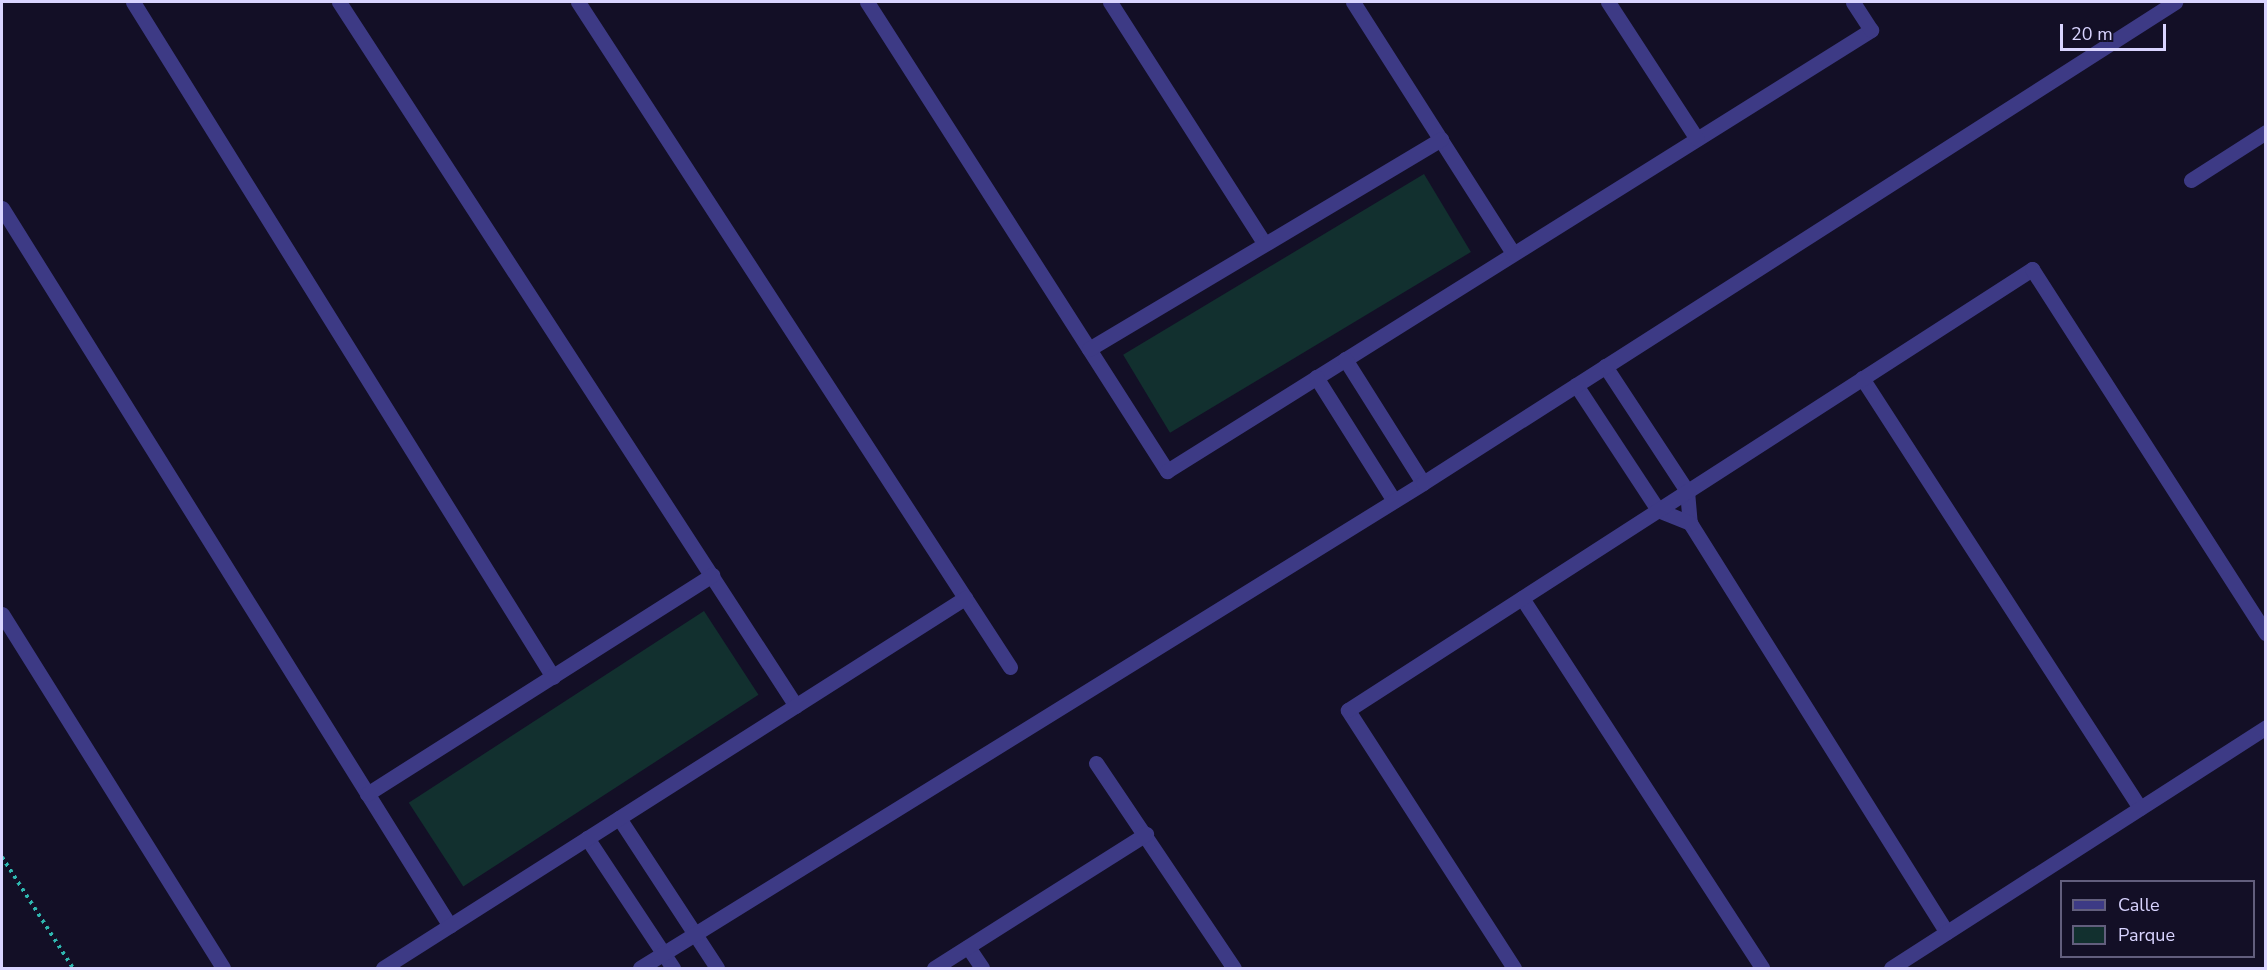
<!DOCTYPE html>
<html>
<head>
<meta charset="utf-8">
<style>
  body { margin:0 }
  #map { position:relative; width:2267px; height:970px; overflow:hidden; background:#130f26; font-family:"Nunito Sans",sans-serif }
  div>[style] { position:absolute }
  .green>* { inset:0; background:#12302f; transform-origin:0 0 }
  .path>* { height:4px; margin-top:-2px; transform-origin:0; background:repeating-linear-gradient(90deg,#2fb8b0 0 3px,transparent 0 7.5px) }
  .street>* { height:15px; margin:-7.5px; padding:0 7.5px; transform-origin:7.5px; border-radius:7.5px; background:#3d3a85 }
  span { translate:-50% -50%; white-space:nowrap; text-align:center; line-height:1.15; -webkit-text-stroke:4.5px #130f26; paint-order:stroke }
  .frame { position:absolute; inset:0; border:3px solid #d9d4ff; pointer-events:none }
  .legend { position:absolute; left:2060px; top:880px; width:195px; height:78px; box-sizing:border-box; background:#130f26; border:2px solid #625e7d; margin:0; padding:8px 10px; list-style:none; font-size:18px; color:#d9d4ff }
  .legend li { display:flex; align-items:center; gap:12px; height:30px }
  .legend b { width:30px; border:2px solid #625e7d }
  .scale { position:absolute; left:2060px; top:24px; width:106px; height:27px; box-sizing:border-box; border:3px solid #d9d4ff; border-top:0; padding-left:8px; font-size:18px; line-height:21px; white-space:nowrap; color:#d9d4ff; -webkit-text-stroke:4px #130f26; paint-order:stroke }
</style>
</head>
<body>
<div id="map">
  <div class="green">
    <i style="left:1424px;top:174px;width:91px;height:351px;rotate:59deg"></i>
    <i style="left:704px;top:611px;width:100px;height:352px;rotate:57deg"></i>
  </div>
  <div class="path">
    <i style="left:2px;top:857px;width:132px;rotate:57.4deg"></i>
  </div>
  <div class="street">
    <i style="left:133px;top:2px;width:795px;rotate:58.11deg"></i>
    <i style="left:339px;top:2px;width:839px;rotate:57.01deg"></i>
    <i style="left:578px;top:2px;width:793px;rotate:56.99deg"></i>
    <i style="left:867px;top:2px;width:557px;rotate:57.39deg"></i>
    <i style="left:1167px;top:471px;width:831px;rotate:-32.06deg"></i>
    <i style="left:1871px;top:30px;width:33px;rotate:-123deg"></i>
    <i style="left:1110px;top:2px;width:287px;rotate:57.4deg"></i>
    <i style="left:1353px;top:2px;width:298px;rotate:57.5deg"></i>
    <i style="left:1608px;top:2px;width:163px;rotate:57deg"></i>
    <i style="left:2191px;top:180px;width:89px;rotate:-32.6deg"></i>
    <i style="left:2px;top:208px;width:846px;rotate:58.04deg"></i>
    <i style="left:1089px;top:349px;width:410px;rotate:-30.8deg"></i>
    <i style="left:1345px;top:359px;width:146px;rotate:57.8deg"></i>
    <i style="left:1605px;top:366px;width:149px;rotate:56.7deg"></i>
    <i style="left:1687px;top:491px;width:32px;rotate:85deg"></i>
    <i style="left:1690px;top:523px;width:483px;rotate:57.9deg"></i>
    <i style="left:1316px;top:377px;width:146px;rotate:57.8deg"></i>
    <i style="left:1862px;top:378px;width:512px;rotate:57.12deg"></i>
    <i style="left:1576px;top:385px;width:149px;rotate:56.7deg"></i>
    <i style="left:1658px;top:510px;width:35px;rotate:22deg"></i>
    <i style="left:1522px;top:598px;width:441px;rotate:57deg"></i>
    <i style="left:2px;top:614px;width:417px;rotate:58deg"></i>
    <i style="left:1096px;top:763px;width:247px;rotate:56.1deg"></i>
    <i style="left:367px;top:794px;width:409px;rotate:-32.4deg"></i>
    <i style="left:619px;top:818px;width:179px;rotate:56.8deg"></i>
    <i style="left:587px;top:838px;width:156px;rotate:56.5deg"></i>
    <i style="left:968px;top:947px;width:25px;rotate:56deg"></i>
    <i style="left:383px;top:968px;width:690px;rotate:-32.45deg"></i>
    <i style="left:640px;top:968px;width:921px;rotate:-31.77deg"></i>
    <i style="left:1423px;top:483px;width:893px;rotate:-32.6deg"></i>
    <i style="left:934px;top:968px;width:251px;rotate:-32.3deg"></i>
    <i style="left:1514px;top:968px;width:307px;rotate:-122.8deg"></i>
    <i style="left:1348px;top:710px;width:814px;rotate:-32.81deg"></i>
    <i style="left:2032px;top:269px;width:433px;rotate:57.3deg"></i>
    <i style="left:1891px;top:968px;width:446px;rotate:-32.7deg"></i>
  </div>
  <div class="frame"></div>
  <ul class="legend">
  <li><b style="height:8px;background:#3d3a85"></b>Calle</li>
  <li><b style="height:16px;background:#12302f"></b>Parque</li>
  </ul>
  <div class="scale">20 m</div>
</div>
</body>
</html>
